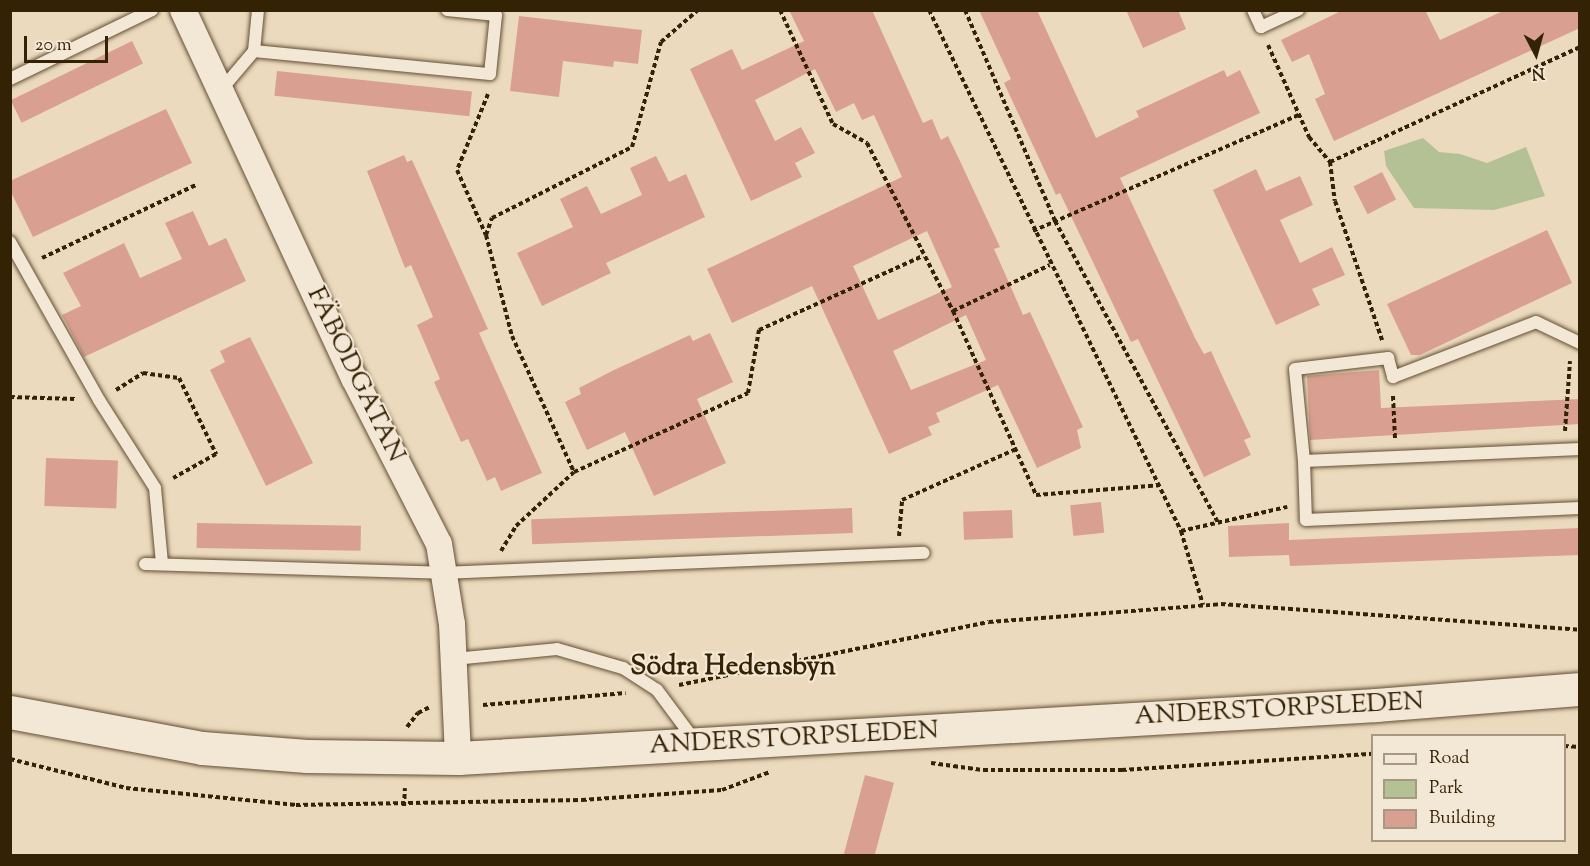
<!DOCTYPE html>
<html>
<head>
<meta charset="utf-8">
<style>
  body { margin:0 }
  #map { position:relative; width:1590px; height:866px; overflow:hidden; background:#ecdabe; font-family:"Sorts Mill Goudy",serif }
  div>[style] { position:absolute }
  .green>* { inset:0; background:#b3c195 }
  .building>* { inset:0; background:#d9a092; transform-origin:0 0 }
  .path>* { height:4px; margin-top:-2px; transform-origin:0; background:repeating-linear-gradient(90deg,#342205 0 4.5px,transparent 0 7.5px) }
  .roads { filter:drop-shadow(0 0 2px #625033) drop-shadow(0 0 2px #625033) }
  .service>* { height:12px; margin:-6px; padding:0 6px; transform-origin:6px; border-radius:6px; background:#f3e7d5 }
  .minor>* { height:26px; margin:-13px; padding:0 13px; transform-origin:13px; border-radius:13px; background:#f3e7d5 }
  .secondary>* { height:33px; margin:-16.5px; padding:0 16.5px; transform-origin:16.5px; border-radius:16.5px; background:#f3e7d5 }
  span { translate:-50% -50%; white-space:nowrap; text-align:center; line-height:1.15; -webkit-text-stroke:4.5px #f3e7d5; paint-order:stroke }
  .street-label { font-size:26px; color:#342205 }
  .neighbourhood-label { font-size:27px; color:#342205; font-weight:700 }
  .frame { position:absolute; inset:0; border:12px solid #342205; pointer-events:none }
  .legend { position:absolute; left:1371px; top:734px; width:195px; height:108px; box-sizing:border-box; background:#f3e7d5; border:2px solid #a79882; margin:0; padding:8px 10px; list-style:none; font-size:18px; color:#342205 }
  .legend li { display:flex; align-items:center; gap:12px; height:30px }
  .legend b { width:30px; border:2px solid #a79882 }
  .north { position:absolute; left:1506px; top:24px; width:60px; height:60px; -webkit-text-stroke:4px #f3e7d5; paint-order:stroke; rotate:174deg; font-size:16px; font-weight:700; line-height:24px; text-align:center; color:#342205 }
  .north::after { content:''; display:block; margin:auto; width:21px; height:27px; background:#342205; clip-path:polygon(50% 0,100% 100%,50% 72%,0 100%) }
  .scale { position:absolute; left:24px; top:36px; width:84px; height:27px; box-sizing:border-box; border:3px solid #342205; border-top:0; padding-left:8px; font-size:18px; line-height:21px; white-space:nowrap; color:#342205; -webkit-text-stroke:4px #f3e7d5; paint-order:stroke }
</style>
</head>
<body>
<div id="map">
  <div class="green">
    <i style="clip-path:polygon(1423px 138px,1439px 152px,1460px 154px,1487px 163px,1526px 147px,1545px 196px,1494px 210px,1414px 208px,1386px 166px,1384px 151px)"></i>
  </div>
  <div class="building">
    <i style="clip-path:polygon(evenodd,789px 10px,872px 10px,923px 123px,932px 119px,941px 140px,948px 136px,960px 161px,1000px 247px,994px 249px,1010px 285px,1023px 315px,1030px 312px,1083px 427px,1077px 430px,1081px 448px,1037px 468px,998px 385px,936px 413px,940px 422px,928px 427px,932px 435px,889px 454px,812px 286px,732px 323px,707px 269px,902px 177px,874px 115px,862px 120px,854px 103px,836px 112px,815px 69px,755px 100px,775px 141px,801px 127px,815px 153px,795px 163px,802px 177px,751px 201px,690px 69px,732px 49px,742px 70px,804px 41px,789px 10px,927px 231px,952px 287px,878px 320px,853px 266px,927px 231px,789px 10px,966px 315px,986px 360px,911px 390px,893px 351px,966px 315px)"></i>
    <i style="clip-path:polygon(979px 10px,1037px 10px,1096px 138px,1139px 117px,1136px 111px,1224px 70px,1227px 77px,1240px 70px,1260px 113px,1120px 178px,1195px 338px,1204px 354px,1211px 351px,1225px 382px,1251px 437px,1244px 440px,1251px 455px,1204px 477px,1138px 339px,1131px 342px,1060px 193px,1056px 195px,1004px 83px,1011px 79px)"></i>
    <i style="clip-path:polygon(1126px 10px,1178px 10px,1186px 29px,1143px 48px)"></i>
    <i style="clip-path:polygon(1343px 10px,1425px 10px,1440px 40px,1505px 10px,1580px 10px,1580px 28px,1334px 141px,1315px 99px,1325px 94px,1309px 54px,1292px 62px,1281px 40px)"></i>
    <i style="clip-path:polygon(519px 16px,642px 30px,638px 64px,614px 61px,613px 67px,563px 61px,559px 97px,510px 91px)"></i>
    <i style="left:132px;top:41px;width:25px;height:135px;rotate:64deg"></i>
    <i style="left:277px;top:71px;width:196px;height:25px;rotate:6deg"></i>
    <i style="clip-path:polygon(166px 109px,192px 163px,33px 237px,10px 190px,10px 181px)"></i>
    <i style="clip-path:polygon(404px 155px,407px 162px,412px 160px,488px 329px,479px 333px,542px 473px,501px 491px,495px 477px,487px 481px,468px 439px,461px 442px,434px 382px,440px 379px,417px 325px,433px 317px,411px 265px,405px 268px,367px 171px)"></i>
    <i style="clip-path:polygon(656px 156px,669px 182px,686px 174px,705px 217px,606px 263px,611px 273px,542px 306px,517px 253px,573px 227px,560px 199px,587px 186px,601px 214px,642px 195px,630px 168px)"></i>
    <i style="clip-path:polygon(1256px 169px,1266px 191px,1300px 176px,1313px 205px,1280px 220px,1300px 263px,1332px 247px,1345px 275px,1312px 289px,1320px 305px,1276px 325px,1213px 190px)"></i>
    <i style="left:1382px;top:172px;width:31px;height:32px;rotate:63deg"></i>
    <i style="clip-path:polygon(193px 211px,209px 246px,226px 238px,246px 281px,84px 357px,62px 315px,81px 306px,63px 273px,124px 243px,140px 278px,182px 259px,165px 223px)"></i>
    <i style="clip-path:polygon(1547px 230px,1572px 283px,1420px 355px,1411px 355px,1387px 304px)"></i>
    <i style="clip-path:polygon(710px 333px,733px 382px,697px 399px,726px 463px,654px 496px,625px 432px,587px 450px,565px 402px,581px 394px,579px 388px,614px 370px,690px 335px,693px 341px)"></i>
    <i style="clip-path:polygon(250px 337px,313px 463px,266px 486px,210px 370px,225px 362px,220px 351px)"></i>
    <i style="clip-path:polygon(1379px 370px,1381px 408px,1580px 399px,1580px 424px,1310px 440px,1307px 376px)"></i>
    <i style="left:46px;top:458px;width:72px;height:48px;rotate:2deg"></i>
    <i style="left:1101px;top:502px;width:31px;height:31px;rotate:84deg"></i>
    <i style="left:852px;top:508px;width:25px;height:321px;rotate:88deg"></i>
    <i style="left:1012px;top:510px;width:28px;height:49px;rotate:88deg"></i>
    <i style="left:197px;top:523px;width:164px;height:25px;rotate:1deg"></i>
    <i style="clip-path:polygon(1289px 523px,1289px 540px,1580px 528px,1580px 555px,1290px 566px,1289px 555px,1229px 557px,1228px 526px)"></i>
    <i style="left:865px;top:775px;width:30px;height:83px;rotate:15deg"></i>
  </div>
  <div class="path">
    <i style="left:780px;top:10px;width:126px;rotate:65.1deg"></i>
    <i style="left:833px;top:124px;width:39px;rotate:29deg"></i>
    <i style="left:867px;top:143px;width:189px;rotate:62.9deg"></i>
    <i style="left:953px;top:311px;width:202px;rotate:65.7deg"></i>
    <i style="left:1036px;top:495px;width:123px;rotate:-4.6deg"></i>
    <i style="left:929px;top:10px;width:579px;rotate:64.19deg"></i>
    <i style="left:1181px;top:531px;width:77px;rotate:73.4deg"></i>
    <i style="left:965px;top:10px;width:229px;rotate:66.9deg"></i>
    <i style="left:1055px;top:221px;width:342px;rotate:61.6deg"></i>
    <i style="left:1268px;top:45px;width:101px;rotate:66deg"></i>
    <i style="left:1309px;top:137px;width:33px;rotate:50deg"></i>
    <i style="left:1330px;top:162px;width:39px;rotate:83deg"></i>
    <i style="left:1335px;top:201px;width:147px;rotate:71.3deg"></i>
    <i style="left:488px;top:94px;width:82px;rotate:112.2deg"></i>
    <i style="left:457px;top:170px;width:71px;rotate:66deg"></i>
    <i style="left:486px;top:235px;width:104px;rotate:75.6deg"></i>
    <i style="left:512px;top:336px;width:149px;rotate:65.5deg"></i>
    <i style="left:1330px;top:162px;width:275px;rotate:-24.7deg"></i>
    <i style="left:1033px;top:231px;width:290px;rotate:-23.6deg"></i>
    <i style="left:486px;top:235px;width:18px;rotate:-71deg"></i>
    <i style="left:492px;top:218px;width:157px;rotate:-26.9deg"></i>
    <i style="left:632px;top:147px;width:109px;rotate:-74.6deg"></i>
    <i style="left:661px;top:42px;width:49px;rotate:-40.9deg"></i>
    <i style="left:42px;top:258px;width:170px;rotate:-25.4deg"></i>
    <i style="left:953px;top:311px;width:107px;rotate:-25.4deg"></i>
    <i style="left:116px;top:390px;width:32px;rotate:-32deg"></i>
    <i style="left:143px;top:373px;width:36px;rotate:8deg"></i>
    <i style="left:179px;top:378px;width:85px;rotate:64deg"></i>
    <i style="left:216px;top:454px;width:49px;rotate:150.8deg"></i>
    <i style="left:1393px;top:396px;width:43px;rotate:87.3deg"></i>
    <i style="left:10px;top:397px;width:66px;rotate:1.7deg"></i>
    <i style="left:1565px;top:431px;width:70px;rotate:-85.9deg"></i>
    <i style="left:1181px;top:531px;width:109px;rotate:-12.8deg"></i>
    <i style="left:899px;top:536px;width:36px;rotate:-85deg"></i>
    <i style="left:902px;top:500px;width:125px;rotate:-24.1deg"></i>
    <i style="left:501px;top:551px;width:29px;rotate:-59deg"></i>
    <i style="left:516px;top:526px;width:79px;rotate:-43deg"></i>
    <i style="left:574px;top:472px;width:191px;rotate:-24.4deg"></i>
    <i style="left:748px;top:393px;width:64px;rotate:-80.1deg"></i>
    <i style="left:759px;top:330px;width:180px;rotate:-24.3deg"></i>
    <i style="left:679px;top:685px;width:316px;rotate:-11.5deg"></i>
    <i style="left:989px;top:622px;width:233px;rotate:-4.4deg"></i>
    <i style="left:1221px;top:604px;width:360px;rotate:4.1deg"></i>
    <i style="left:483px;top:705px;width:143px;rotate:-4.8deg"></i>
    <i style="left:407px;top:727px;width:18px;rotate:-52deg"></i>
    <i style="left:418px;top:713px;width:13px;rotate:-27deg"></i>
    <i style="left:1564px;top:746px;width:16px;rotate:4deg"></i>
    <i style="left:10px;top:759px;width:120px;rotate:14deg"></i>
    <i style="left:126px;top:788px;width:171px;rotate:5.7deg"></i>
    <i style="left:296px;top:805px;width:286px;rotate:-1deg"></i>
    <i style="left:582px;top:800px;width:140px;rotate:-4.1deg"></i>
    <i style="left:722px;top:790px;width:51px;rotate:-20.6deg"></i>
    <i style="left:931px;top:763px;width:52px;rotate:7.7deg"></i>
    <i style="left:983px;top:770px;width:139px"></i>
    <i style="left:1122px;top:770px;width:251px;rotate:-3.7deg"></i>
    <i style="left:404px;top:806px;width:18px;rotate:-87deg"></i>
  </div>
  <div class="roads">
    <div class="service">
      <i style="left:1253px;top:10px;width:19px;rotate:65deg"></i>
      <i style="left:1261px;top:27px;width:41px;rotate:-24.7deg"></i>
      <i style="left:254px;top:51px;width:237px;rotate:5.6deg"></i>
      <i style="left:490px;top:74px;width:59px;rotate:-84.2deg"></i>
      <i style="left:496px;top:15px;width:49px;rotate:-174.2deg"></i>
      <i style="left:10px;top:79px;width:158px;rotate:-25.9deg"></i>
      <i style="left:221px;top:90px;width:51px;rotate:-49.8deg"></i>
      <i style="left:254px;top:51px;width:41px;rotate:-84.4deg"></i>
      <i style="left:10px;top:242px;width:181px;rotate:60.6deg"></i>
      <i style="left:99px;top:400px;width:104px;rotate:57.5deg"></i>
      <i style="left:155px;top:488px;width:76px;rotate:84.7deg"></i>
      <i style="left:1580px;top:449px;width:276px;rotate:177.5deg"></i>
      <i style="left:1304px;top:461px;width:59px;rotate:88.1deg"></i>
      <i style="left:1306px;top:520px;width:274px;rotate:-2.5deg"></i>
      <i style="left:1304px;top:461px;width:92px;rotate:-95.6deg"></i>
      <i style="left:1295px;top:369px;width:94px;rotate:-6.7deg"></i>
      <i style="left:1388px;top:358px;width:20px;rotate:75deg"></i>
      <i style="left:1393px;top:377px;width:153px;rotate:-21deg"></i>
      <i style="left:1536px;top:322px;width:49px;rotate:25.5deg"></i>
      <i style="left:145px;top:564px;width:297px;rotate:1.7deg"></i>
      <i style="left:442px;top:573px;width:482px;rotate:-2.4deg"></i>
      <i style="left:454px;top:659px;width:103px;rotate:-5.5deg"></i>
      <i style="left:557px;top:649px;width:69px;rotate:16.1deg"></i>
      <i style="left:623px;top:668px;width:40px;rotate:32.9deg"></i>
      <i style="left:657px;top:690px;width:64px;rotate:53.3deg"></i>
    </div>
    <div class="minor">
      <i style="left:183px;top:10px;width:406px;rotate:65.1deg"></i>
      <i style="left:354px;top:378px;width:186px;rotate:62.9deg"></i>
      <i style="left:439px;top:544px;width:81px;rotate:80.8deg"></i>
      <i style="left:452px;top:624px;width:134px;rotate:87.4deg"></i>
    </div>
    <div class="secondary">
      <i style="left:10px;top:712px;width:195px;rotate:10.6deg"></i>
      <i style="left:202px;top:748px;width:105px;rotate:4.4deg"></i>
      <i style="left:307px;top:756px;width:151px;rotate:0.8deg"></i>
      <i style="left:458px;top:758px;width:920px;rotate:-3.3deg"></i>
      <i style="left:1376px;top:705px;width:205px;rotate:-4.5deg"></i>
    </div>
  </div>
  <div class="street-label">
    <span style="left:355px;top:375px;rotate:64deg">FÄBODGATAN</span>
    <span style="left:1279px;top:710px;rotate:-3deg">ANDERSTORPSLEDEN</span>
    <span style="left:794px;top:739px;rotate:-3deg">ANDERSTORPSLEDEN</span>
  </div>
  <div class="neighbourhood-label">
    <span style="left:733px;top:668px">Södra Hedensbyn</span>
  </div>
  <div class="frame"></div>
  <ul class="legend">
  <li><b style="height:8px;background:#f3e7d5"></b>Road</li>
  <li><b style="height:16px;background:#b3c195"></b>Park</li>
  <li><b style="height:16px;background:#d9a092"></b>Building</li>
  </ul>
  <div class="north">N</div>
  <div class="scale">20 m</div>
</div>
</body>
</html>
